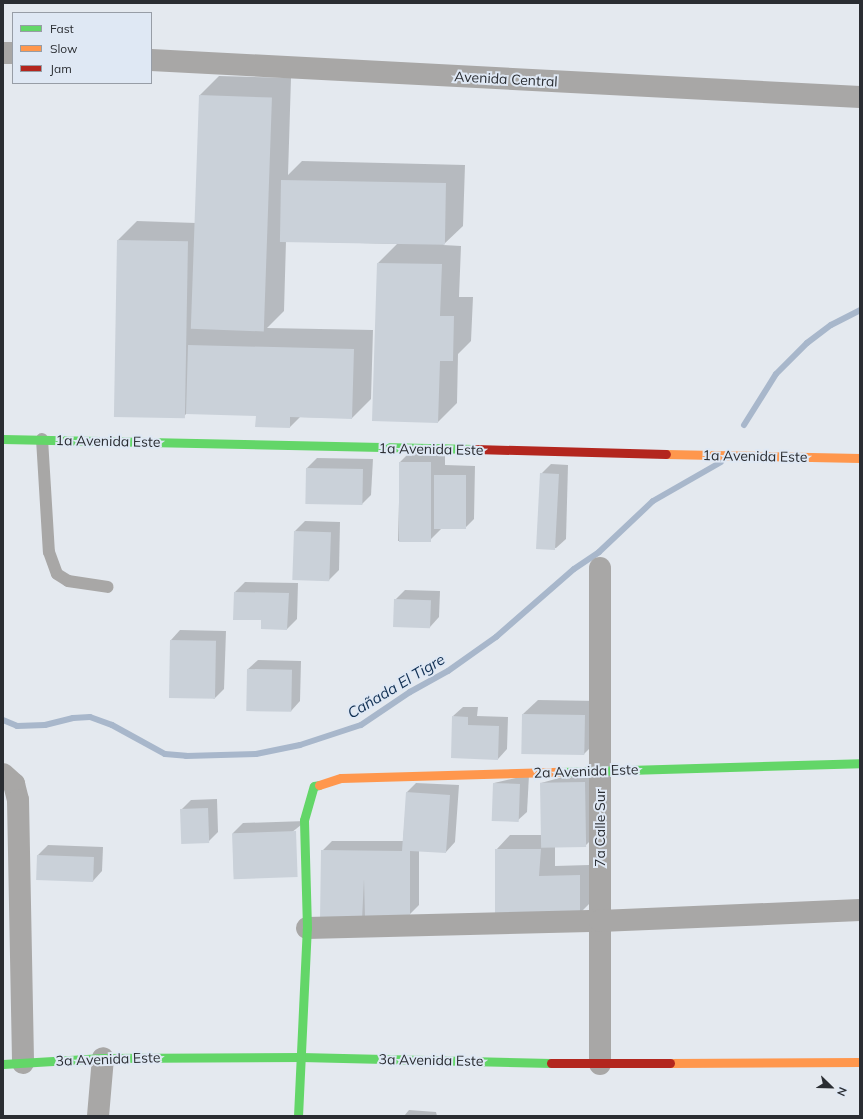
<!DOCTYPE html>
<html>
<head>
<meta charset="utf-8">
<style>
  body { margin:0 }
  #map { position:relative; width:863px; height:1119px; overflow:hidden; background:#e4e9ef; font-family:Mulish,sans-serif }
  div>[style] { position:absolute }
  .shadow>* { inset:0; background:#0003 }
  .stream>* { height:6px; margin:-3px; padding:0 3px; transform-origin:3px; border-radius:3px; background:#a8b7cb }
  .building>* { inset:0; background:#cad1d9; transform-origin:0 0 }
  .lane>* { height:12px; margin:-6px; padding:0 6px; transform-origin:6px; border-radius:6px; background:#a8a7a6 }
  .street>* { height:22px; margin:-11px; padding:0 11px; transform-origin:11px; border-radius:11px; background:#a8a7a6 }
  .fast>* { height:9px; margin:-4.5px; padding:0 4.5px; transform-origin:4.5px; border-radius:4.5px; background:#63d668 }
  .slow>* { height:9px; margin:-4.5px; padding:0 4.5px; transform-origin:4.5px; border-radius:4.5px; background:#ff974d }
  .jam>* { height:9px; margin:-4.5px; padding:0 4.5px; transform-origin:4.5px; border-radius:4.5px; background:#b3261e }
  span { translate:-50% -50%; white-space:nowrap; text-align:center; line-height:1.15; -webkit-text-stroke:4px #dfe8f4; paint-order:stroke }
  .street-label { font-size:14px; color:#2a2d32 }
  .water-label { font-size:15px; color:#113053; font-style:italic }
  .frame { position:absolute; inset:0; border:4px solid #2a2d32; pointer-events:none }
  .legend { position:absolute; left:12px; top:12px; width:140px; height:72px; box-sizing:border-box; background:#dfe8f4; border:1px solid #979da6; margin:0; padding:5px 7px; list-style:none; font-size:12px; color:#2a2d32 }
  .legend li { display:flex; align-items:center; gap:8px; height:20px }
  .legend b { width:20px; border:1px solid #979da6 }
  .north { position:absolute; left:811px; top:1067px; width:40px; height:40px; -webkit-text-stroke:3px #dfe8f4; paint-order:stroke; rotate:113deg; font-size:11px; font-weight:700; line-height:16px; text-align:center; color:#2a2d32 }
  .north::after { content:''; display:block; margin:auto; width:14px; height:18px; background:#2a2d32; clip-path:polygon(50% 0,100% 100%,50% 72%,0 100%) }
</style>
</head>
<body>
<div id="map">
  <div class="shadow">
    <i style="clip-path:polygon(219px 76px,291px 78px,288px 175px,302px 161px,465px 165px,463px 226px,443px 245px,461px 246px,459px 297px,473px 297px,471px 341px,458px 354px,457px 403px,438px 422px,378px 263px,397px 244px,286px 241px,284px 311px,267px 328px,373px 330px,371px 399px,352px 418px,300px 417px,290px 427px,257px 415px,187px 413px,182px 418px,118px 240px,137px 221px,196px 223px,200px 95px)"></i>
    <i style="clip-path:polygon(415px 447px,445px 448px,445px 465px,475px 466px,474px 519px,464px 529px,442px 528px,428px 542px,398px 541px,400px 462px)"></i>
    <i style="clip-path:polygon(317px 458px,373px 459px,371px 495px,362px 504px,306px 503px,307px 468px)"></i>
    <i style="clip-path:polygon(551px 464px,568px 465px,566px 539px,556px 548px,539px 548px,541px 474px)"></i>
    <i style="clip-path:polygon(305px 521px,340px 522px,339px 570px,329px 580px,295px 531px)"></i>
    <i style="clip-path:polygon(245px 582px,298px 583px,297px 619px,287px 629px,262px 619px,234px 619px,235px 592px)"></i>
    <i style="clip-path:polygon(405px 590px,440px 591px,439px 617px,430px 627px,395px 600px)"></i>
    <i style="clip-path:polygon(180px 630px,226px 631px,224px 689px,214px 699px,171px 640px)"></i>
    <i style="clip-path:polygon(258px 660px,301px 661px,300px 701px,291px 711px,248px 669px)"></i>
    <i style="clip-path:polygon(538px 700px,599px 701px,598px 740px,583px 755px,523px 714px)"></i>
    <i style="clip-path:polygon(463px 707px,478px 707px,477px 716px,508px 717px,507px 749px,498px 759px,453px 716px)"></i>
    <i style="clip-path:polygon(599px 767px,600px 831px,585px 846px,555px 847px,555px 866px,589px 865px,590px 903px,580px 913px,496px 850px,510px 835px,542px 835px,541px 783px)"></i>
    <i style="clip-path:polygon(529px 775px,527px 812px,517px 821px,494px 783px)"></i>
    <i style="clip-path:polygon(416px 783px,459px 785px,455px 842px,446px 852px,419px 850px,419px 905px,409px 915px,365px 916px,362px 919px,322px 851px,332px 841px,403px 841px,407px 792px)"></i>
    <i style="clip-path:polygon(217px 799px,218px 832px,208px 842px,181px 810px,191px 800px)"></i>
    <i style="clip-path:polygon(306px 821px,234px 878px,233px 833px,243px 823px)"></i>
    <i style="clip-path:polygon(48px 845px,103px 847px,102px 871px,93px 881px,38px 855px)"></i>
    <i style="clip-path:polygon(409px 1110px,436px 1112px,437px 1116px,404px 1116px)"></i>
  </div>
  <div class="stream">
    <i style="left:744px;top:425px;width:60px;rotate:-57.9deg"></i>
    <i style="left:776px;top:374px;width:44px;rotate:-45deg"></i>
    <i style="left:807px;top:343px;width:30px;rotate:-37deg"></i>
    <i style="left:831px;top:325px;width:33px;rotate:-27deg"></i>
    <i style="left:3px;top:720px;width:15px;rotate:23deg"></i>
    <i style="left:17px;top:726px;width:28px;rotate:-2deg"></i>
    <i style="left:45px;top:725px;width:29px;rotate:-14deg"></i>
    <i style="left:73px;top:718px;width:17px;rotate:-3deg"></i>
    <i style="left:90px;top:717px;width:23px;rotate:20deg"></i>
    <i style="left:112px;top:725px;width:60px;rotate:28.7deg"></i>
    <i style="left:165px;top:754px;width:21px;rotate:5deg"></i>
    <i style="left:186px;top:756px;width:70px;rotate:-1.6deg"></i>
    <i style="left:256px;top:754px;width:45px;rotate:-11.6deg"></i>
    <i style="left:300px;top:745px;width:64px;rotate:-18.2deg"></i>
    <i style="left:361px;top:725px;width:59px;rotate:-34deg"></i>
    <i style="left:410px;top:692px;width:43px;rotate:-28.9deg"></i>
    <i style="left:448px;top:671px;width:59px;rotate:-35.3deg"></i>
    <i style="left:496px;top:637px;width:103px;rotate:-41.1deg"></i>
    <i style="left:574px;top:569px;width:30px;rotate:-34deg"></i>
    <i style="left:599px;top:552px;width:74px;rotate:-43.4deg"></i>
    <i style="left:653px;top:501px;width:78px;rotate:-29.8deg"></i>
  </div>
  <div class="building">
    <i style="left:199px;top:95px;width:73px;height:234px;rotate:2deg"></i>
    <i style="left:281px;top:180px;width:165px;height:62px;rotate:1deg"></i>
    <i style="left:117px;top:240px;width:71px;height:177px;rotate:1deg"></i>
    <i style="clip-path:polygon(377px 263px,442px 264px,440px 316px,454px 316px,453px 361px,440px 361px,438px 423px,372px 421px)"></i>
    <i style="clip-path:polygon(188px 345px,354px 349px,352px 419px,290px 417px,290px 428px,255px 427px,256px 416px,186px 414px)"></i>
    <i style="left:399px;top:462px;width:32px;height:80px"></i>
    <i style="left:306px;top:468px;width:57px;height:36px;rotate:1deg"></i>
    <i style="left:540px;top:473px;width:19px;height:76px;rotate:3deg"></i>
    <i style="left:434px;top:475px;width:32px;height:54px"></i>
    <i style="left:294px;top:531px;width:37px;height:49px;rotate:2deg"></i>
    <i style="clip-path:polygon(234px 592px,289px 593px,287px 630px,261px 629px,261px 620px,233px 620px)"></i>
    <i style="left:394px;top:599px;width:37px;height:28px;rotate:2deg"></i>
    <i style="left:170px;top:640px;width:46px;height:58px;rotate:1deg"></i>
    <i style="left:247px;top:669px;width:45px;height:42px;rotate:1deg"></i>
    <i style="left:522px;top:714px;width:63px;height:40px;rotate:1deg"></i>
    <i style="clip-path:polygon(452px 716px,468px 717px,468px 725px,499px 726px,498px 760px,451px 758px)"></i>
    <i style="left:585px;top:782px;width:65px;height:45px;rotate:89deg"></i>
    <i style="left:493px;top:783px;width:27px;height:38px;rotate:2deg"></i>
    <i style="clip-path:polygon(406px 792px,450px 795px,446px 853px,410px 851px,410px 916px,365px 917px,364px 879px,362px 920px,320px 919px,321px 850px,402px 851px)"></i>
    <i style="left:208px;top:808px;width:35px;height:28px;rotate:88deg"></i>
    <i style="left:296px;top:831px;width:46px;height:64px;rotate:88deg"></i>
    <i style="clip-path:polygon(495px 849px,541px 849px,539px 876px,580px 875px,580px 914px,495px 915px)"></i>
    <i style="left:37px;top:855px;width:57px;height:25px;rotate:2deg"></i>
  </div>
  <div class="lane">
    <i style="left:42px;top:439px;width:113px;rotate:86.5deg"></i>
    <i style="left:49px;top:552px;width:23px;rotate:70deg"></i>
    <i style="left:57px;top:574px;width:13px;rotate:32deg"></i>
    <i style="left:68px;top:581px;width:40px;rotate:8.5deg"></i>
  </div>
  <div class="street">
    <i style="left:3px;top:53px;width:10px"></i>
    <i style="left:151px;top:60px;width:710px;rotate:2.99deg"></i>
    <i style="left:600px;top:568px;width:496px;rotate:90deg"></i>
    <i style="left:3px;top:774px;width:15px;rotate:42deg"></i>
    <i style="left:14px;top:784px;width:16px;rotate:76deg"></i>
    <i style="left:18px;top:800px;width:263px;rotate:88.9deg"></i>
    <i style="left:307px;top:928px;width:293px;rotate:-1.4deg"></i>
    <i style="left:600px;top:921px;width:260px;rotate:-2.4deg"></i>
    <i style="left:98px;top:1116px;width:58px;rotate:-85.1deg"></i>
  </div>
  <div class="fast">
    <i style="left:3px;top:439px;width:472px;rotate:1.2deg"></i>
    <i style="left:561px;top:772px;width:299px;rotate:-1.7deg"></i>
    <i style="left:3px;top:1064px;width:100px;rotate:-3.4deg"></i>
    <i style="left:103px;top:1058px;width:198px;rotate:-0.3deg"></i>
    <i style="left:301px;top:1057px;width:250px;rotate:1.4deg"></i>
    <i style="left:298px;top:1116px;width:188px;rotate:-87.3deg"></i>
    <i style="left:307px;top:928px;width:108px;rotate:-91.6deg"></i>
    <i style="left:304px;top:820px;width:35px;rotate:-74deg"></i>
    <i style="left:314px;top:786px;width:5px;rotate:-11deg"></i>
  </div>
  <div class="slow">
    <i style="left:666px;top:454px;width:194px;rotate:1.2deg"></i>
    <i style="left:319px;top:785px;width:23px;rotate:-18deg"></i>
    <i style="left:341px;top:778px;width:220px;rotate:-1.6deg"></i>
    <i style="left:670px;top:1063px;width:190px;rotate:-0.3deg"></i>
  </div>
  <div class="jam">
    <i style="left:475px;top:449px;width:191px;rotate:1.5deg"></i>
    <i style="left:551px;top:1063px;width:119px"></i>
  </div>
  <div class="street-label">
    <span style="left:506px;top:79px;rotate:3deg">Avenida Central</span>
    <span style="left:108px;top:441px;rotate:1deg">1a Avenida Este</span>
    <span style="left:431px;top:449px;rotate:1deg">1a Avenida Este</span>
    <span style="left:755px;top:456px;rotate:1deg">1a Avenida Este</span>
    <span style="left:586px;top:771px;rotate:-2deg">2a Avenida Este</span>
    <span style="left:600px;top:828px;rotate:-90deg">7a Calle Sur</span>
    <span style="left:108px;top:1059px;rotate:-2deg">3a Avenida Este</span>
    <span style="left:431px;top:1060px;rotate:1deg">3a Avenida Este</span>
  </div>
  <div class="water-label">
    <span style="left:396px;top:686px;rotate:-31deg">Cañada El Tigre</span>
  </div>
  <div class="frame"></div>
  <ul class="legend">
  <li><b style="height:5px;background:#63d668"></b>Fast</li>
  <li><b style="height:5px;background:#ff974d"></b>Slow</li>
  <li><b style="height:5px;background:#b3261e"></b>Jam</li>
  </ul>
  <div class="north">N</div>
</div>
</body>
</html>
